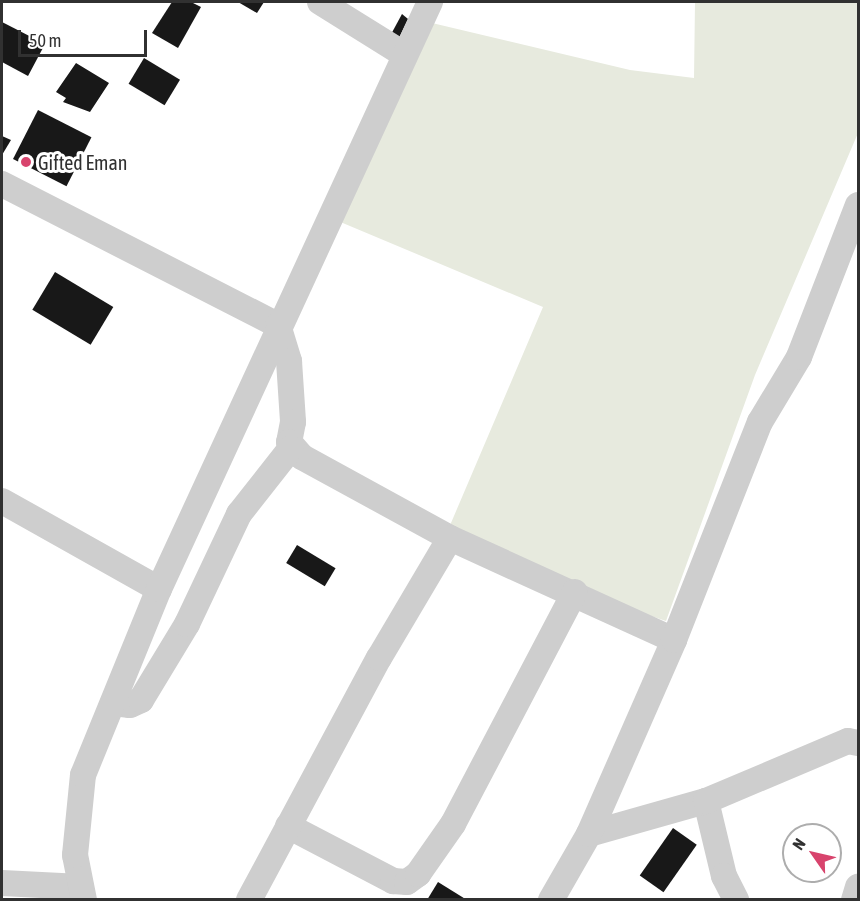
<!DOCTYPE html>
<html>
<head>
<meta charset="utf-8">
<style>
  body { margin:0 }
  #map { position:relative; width:860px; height:901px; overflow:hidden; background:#fff; font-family:"Asap Condensed",sans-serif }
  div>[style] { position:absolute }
  .green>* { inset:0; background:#e7eade }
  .building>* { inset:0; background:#181818; transform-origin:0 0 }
  .minor>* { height:26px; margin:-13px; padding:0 13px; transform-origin:13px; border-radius:13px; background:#cecece }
  .dots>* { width:16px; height:16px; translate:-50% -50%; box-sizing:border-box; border:3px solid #fff; border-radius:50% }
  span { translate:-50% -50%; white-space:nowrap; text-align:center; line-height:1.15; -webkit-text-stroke:6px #fff; paint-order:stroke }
  .poi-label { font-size:20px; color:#313131 }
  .left { translate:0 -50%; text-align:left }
  .frame { position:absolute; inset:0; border:3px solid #313131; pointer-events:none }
  .north { position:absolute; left:782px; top:823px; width:60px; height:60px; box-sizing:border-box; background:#fff; border:2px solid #adadad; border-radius:50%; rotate:304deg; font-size:16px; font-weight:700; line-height:24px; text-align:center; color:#313131 }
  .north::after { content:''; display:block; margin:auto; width:21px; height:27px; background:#d8446d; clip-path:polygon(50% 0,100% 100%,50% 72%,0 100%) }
  .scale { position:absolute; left:18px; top:30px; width:129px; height:27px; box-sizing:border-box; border:3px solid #313131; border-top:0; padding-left:8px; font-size:18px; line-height:21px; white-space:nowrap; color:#313131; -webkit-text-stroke:4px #fff; paint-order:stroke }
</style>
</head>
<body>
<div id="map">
  <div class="green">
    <i style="clip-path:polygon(695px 2px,858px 2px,858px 133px,755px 375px,666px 621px,606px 601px,448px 530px,543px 307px,338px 221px,432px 23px,630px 70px,694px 78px)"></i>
  </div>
  <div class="building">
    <i style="clip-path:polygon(172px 2px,191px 2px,201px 7px,178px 48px,152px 33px)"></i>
    <i style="clip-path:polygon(238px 2px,264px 2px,257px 13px)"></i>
    <i style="clip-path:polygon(402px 14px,408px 19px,397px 42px,389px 38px)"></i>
    <i style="clip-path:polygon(2px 22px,45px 44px,28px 76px,2px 62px)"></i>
    <i style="left:144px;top:58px;width:42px;height:30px;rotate:31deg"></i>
    <i style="clip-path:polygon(76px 63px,109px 83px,90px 112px,63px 102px,66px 98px,56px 92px)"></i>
    <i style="left:38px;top:110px;width:60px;height:55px;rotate:27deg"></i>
    <i style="clip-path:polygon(2px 136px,11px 140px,2px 155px)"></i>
    <i style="left:55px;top:272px;width:68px;height:44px;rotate:31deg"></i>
    <i style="left:297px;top:545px;width:45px;height:21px;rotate:31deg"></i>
    <i style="left:673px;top:828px;width:29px;height:58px;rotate:35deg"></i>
    <i style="clip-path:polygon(438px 882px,467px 900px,427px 900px)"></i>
  </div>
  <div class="minor">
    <i style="left:320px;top:2px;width:100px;rotate:31.9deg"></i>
    <i style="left:2px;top:184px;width:310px;rotate:27.1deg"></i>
    <i style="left:278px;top:325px;width:38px;rotate:73deg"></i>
    <i style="left:289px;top:361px;width:61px;rotate:86.2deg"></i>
    <i style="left:293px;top:422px;width:20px;rotate:101deg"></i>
    <i style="left:289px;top:442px;width:20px;rotate:49deg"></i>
    <i style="left:302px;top:457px;width:169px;rotate:28.7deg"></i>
    <i style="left:450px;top:538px;width:246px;rotate:24.5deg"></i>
    <i style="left:2px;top:501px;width:180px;rotate:29.3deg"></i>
    <i style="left:113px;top:703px;width:17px;rotate:7deg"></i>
    <i style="left:130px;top:705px;width:12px;rotate:-24deg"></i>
    <i style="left:141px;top:700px;width:89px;rotate:-58.8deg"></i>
    <i style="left:187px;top:624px;width:122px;rotate:-64.7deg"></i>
    <i style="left:239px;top:514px;width:84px;rotate:-51.8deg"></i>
    <i style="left:706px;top:801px;width:77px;rotate:76.5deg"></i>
    <i style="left:724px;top:876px;width:27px;rotate:63deg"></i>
    <i style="left:288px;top:826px;width:119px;rotate:27.6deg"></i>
    <i style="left:393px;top:881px;width:14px;rotate:4deg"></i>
    <i style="left:407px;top:882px;width:14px;rotate:-36deg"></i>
    <i style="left:418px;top:874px;width:61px;rotate:-55deg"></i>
    <i style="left:453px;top:824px;width:262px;rotate:-62.3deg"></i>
    <i style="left:589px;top:834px;width:122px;rotate:-15.8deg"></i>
    <i style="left:706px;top:801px;width:154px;rotate:-22.9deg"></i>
    <i style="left:848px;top:741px;width:10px;rotate:11deg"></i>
    <i style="left:2px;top:883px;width:79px;rotate:2.9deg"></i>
    <i style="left:84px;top:900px;width:46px;rotate:-101.3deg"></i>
    <i style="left:75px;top:855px;width:80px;rotate:-84.3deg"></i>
    <i style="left:83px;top:775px;width:201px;rotate:-67.8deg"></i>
    <i style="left:159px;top:589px;width:647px;rotate:-65.22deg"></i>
    <i style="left:249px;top:900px;width:275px;rotate:-61.8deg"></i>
    <i style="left:379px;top:658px;width:139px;rotate:-59.4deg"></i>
    <i style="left:551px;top:900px;width:76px;rotate:-60.1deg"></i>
    <i style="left:589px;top:834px;width:212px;rotate:-66.3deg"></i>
    <i style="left:674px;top:640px;width:234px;rotate:-68.5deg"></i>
    <i style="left:760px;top:422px;width:76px;rotate:-59deg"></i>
    <i style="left:799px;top:357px;width:163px;rotate:-68.8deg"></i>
    <i style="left:854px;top:900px;width:14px;rotate:-73deg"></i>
  </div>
  <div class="dots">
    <i style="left:26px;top:162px;background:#d8446d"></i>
  </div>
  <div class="poi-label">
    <span class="left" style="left:38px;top:162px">Gifted Eman</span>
  </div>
  <div class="frame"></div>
  <div class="north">N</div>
  <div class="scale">50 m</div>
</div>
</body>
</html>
